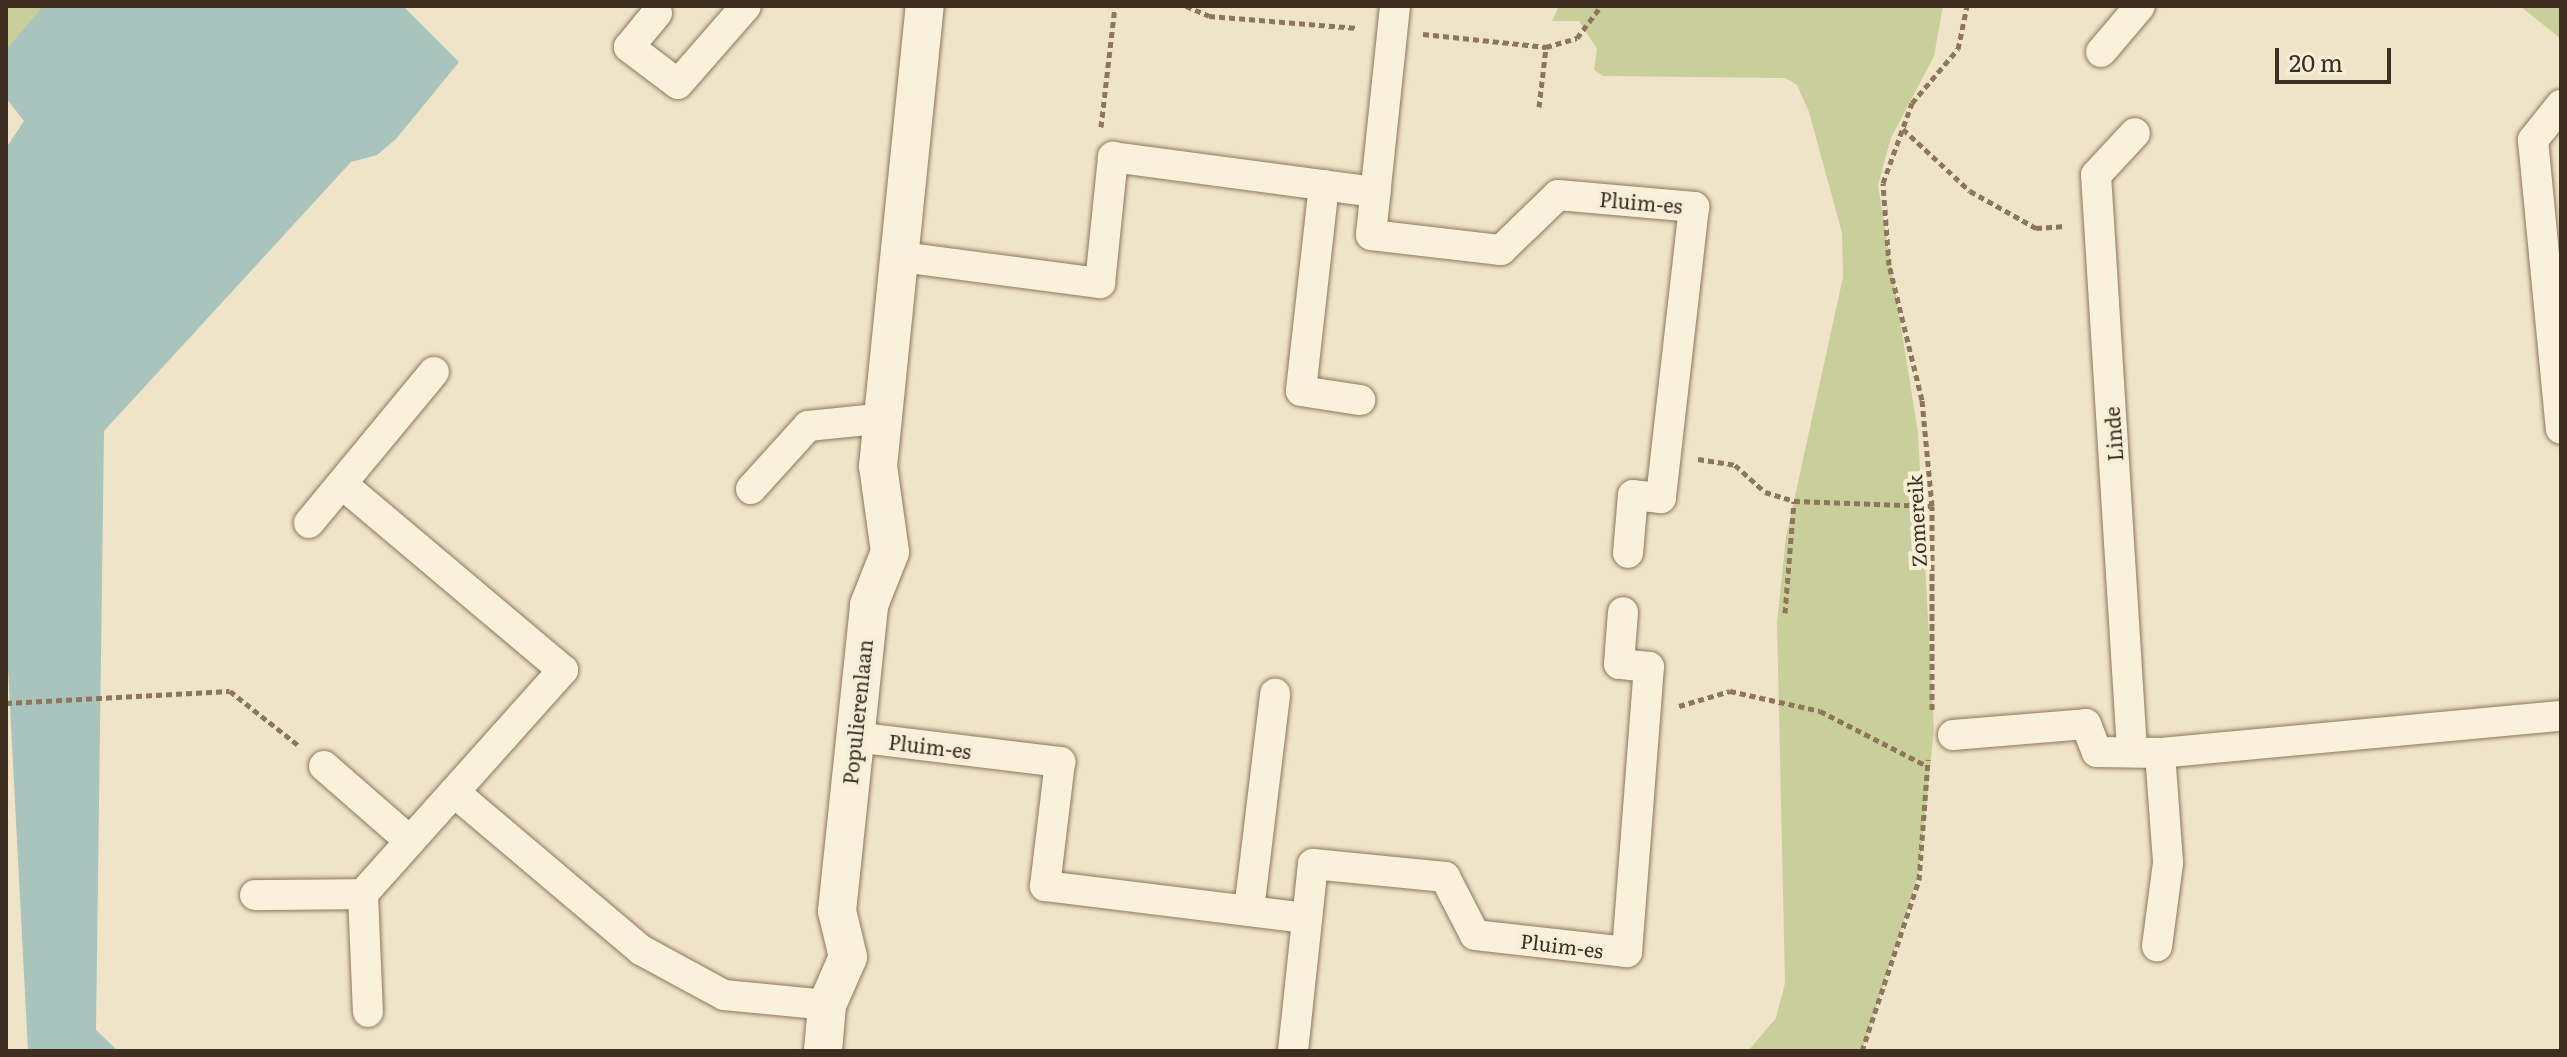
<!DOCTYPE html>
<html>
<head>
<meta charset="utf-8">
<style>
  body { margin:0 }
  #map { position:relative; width:2567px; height:1057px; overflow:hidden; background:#f0e4c8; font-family:Literata,serif }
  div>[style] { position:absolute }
  .green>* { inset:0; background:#c9cf9b }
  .water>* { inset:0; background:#a9c4bc }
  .path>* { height:5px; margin-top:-2.5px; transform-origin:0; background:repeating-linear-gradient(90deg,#8d765c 0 6px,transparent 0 10px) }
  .roads { filter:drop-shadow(0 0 2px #8d765c) drop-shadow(0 0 2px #8d765c) }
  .minor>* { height:30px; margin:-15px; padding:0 15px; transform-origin:15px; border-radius:15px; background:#faf1dc }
  .tertiary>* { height:38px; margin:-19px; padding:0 19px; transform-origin:19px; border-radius:19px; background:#faf1dc }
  span { translate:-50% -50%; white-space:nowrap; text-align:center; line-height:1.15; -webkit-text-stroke:8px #f7eed8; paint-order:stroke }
  .street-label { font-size:20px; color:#3d2e20 }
  .frame { position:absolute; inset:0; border:8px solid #3d2e20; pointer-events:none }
  .scale { position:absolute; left:2275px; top:48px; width:116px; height:36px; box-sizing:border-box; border:4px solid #3d2e20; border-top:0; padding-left:10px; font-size:24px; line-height:28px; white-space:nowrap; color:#3d2e20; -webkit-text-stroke:6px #f7eed8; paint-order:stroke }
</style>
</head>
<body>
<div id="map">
  <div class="green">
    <i style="clip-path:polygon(6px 6px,43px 6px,7px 50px,6px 50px)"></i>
    <i style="clip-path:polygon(1559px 6px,1943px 6px,1934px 56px,1891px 138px,1878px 185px,1918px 432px,1934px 729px,1919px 874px,1862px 1051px,1748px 1051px,1776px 1018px,1785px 983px,1777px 623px,1786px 537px,1843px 277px,1842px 233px,1809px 112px,1797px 85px,1785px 78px,1603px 76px,1594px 70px,1597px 49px,1579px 21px,1552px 21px)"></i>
    <i style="clip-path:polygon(2520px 6px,2561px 6px,2561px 39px)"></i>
  </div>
  <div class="water">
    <i style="clip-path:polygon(43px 6px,403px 6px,459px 62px,396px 139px,377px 155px,351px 162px,104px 431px,96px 1030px,118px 1051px,28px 1051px,6px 630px,6px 148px,24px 121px,6px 98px,6px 50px)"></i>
  </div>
  <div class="path">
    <i style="left:1186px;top:6px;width:25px;rotate:23deg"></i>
    <i style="left:1209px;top:16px;width:149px;rotate:4.6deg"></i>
    <i style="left:1423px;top:34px;width:124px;rotate:6deg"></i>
    <i style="left:1546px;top:47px;width:32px;rotate:-16deg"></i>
    <i style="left:1577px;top:38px;width:40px;rotate:-53deg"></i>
    <i style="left:1539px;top:107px;width:60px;rotate:-83.3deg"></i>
    <i style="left:1101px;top:127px;width:122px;rotate:-83.4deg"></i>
    <i style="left:1903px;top:129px;width:91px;rotate:42.8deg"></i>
    <i style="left:1970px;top:191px;width:76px;rotate:29.3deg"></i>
    <i style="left:2036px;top:228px;width:30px;rotate:-4deg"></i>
    <i style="left:1698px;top:459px;width:37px;rotate:9deg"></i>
    <i style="left:1735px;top:465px;width:40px;rotate:42deg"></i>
    <i style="left:1765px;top:492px;width:30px;rotate:17deg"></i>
    <i style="left:1794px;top:501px;width:138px;rotate:2.1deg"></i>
    <i style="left:1785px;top:613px;width:112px;rotate:-85.4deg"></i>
    <i style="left:6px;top:703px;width:224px;rotate:-3.1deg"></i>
    <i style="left:230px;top:691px;width:87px;rotate:38.5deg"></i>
    <i style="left:1679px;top:706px;width:53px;rotate:-16.4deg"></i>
    <i style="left:1730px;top:691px;width:92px;rotate:12.5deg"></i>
    <i style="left:1820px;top:711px;width:120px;rotate:27.2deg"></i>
    <i style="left:1932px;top:710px;width:204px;rotate:-90deg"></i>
    <i style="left:1932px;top:506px;width:106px;rotate:-95.4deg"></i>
    <i style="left:1922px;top:400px;width:139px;rotate:-103.7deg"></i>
    <i style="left:1889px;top:265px;width:82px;rotate:-94.2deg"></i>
    <i style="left:1883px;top:183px;width:85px;rotate:-70.1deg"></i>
    <i style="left:1912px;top:103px;width:71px;rotate:-49.6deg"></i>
    <i style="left:1958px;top:49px;width:44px;rotate:-78.2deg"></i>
    <i style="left:1862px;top:1051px;width:180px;rotate:-71.6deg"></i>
    <i style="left:1919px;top:880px;width:121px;rotate:-85.7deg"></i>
  </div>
  <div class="roads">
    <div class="minor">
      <i style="left:1395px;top:6px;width:230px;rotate:96deg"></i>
      <i style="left:1371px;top:235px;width:131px;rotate:6.6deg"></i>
      <i style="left:1501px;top:250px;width:79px;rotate:-44deg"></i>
      <i style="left:1558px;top:195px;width:137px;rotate:5deg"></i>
      <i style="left:1694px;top:207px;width:293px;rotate:96.5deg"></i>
      <i style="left:1661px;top:498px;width:28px;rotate:-174deg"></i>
      <i style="left:1633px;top:495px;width:58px;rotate:94.9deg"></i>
      <i style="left:657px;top:13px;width:44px;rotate:129.5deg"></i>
      <i style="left:629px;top:47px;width:61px;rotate:37.1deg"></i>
      <i style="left:678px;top:84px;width:103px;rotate:-48.9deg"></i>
      <i style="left:2101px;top:52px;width:60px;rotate:-49.7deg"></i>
      <i style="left:2561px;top:105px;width:45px;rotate:128.7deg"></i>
      <i style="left:2533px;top:140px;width:290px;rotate:84.5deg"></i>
      <i style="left:1324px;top:185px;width:207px;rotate:96.4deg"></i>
      <i style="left:1301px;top:391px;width:60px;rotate:8.7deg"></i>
      <i style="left:902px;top:257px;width:200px;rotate:7.5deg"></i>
      <i style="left:1100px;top:283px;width:127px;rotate:-84.1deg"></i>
      <i style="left:1113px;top:157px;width:265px;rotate:7.6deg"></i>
      <i style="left:342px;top:484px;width:289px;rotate:40.1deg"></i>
      <i style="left:563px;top:670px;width:300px;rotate:131.8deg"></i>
      <i style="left:363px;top:894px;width:118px;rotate:87.6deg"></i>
      <i style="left:751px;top:489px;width:85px;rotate:-47.9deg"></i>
      <i style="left:808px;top:426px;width:79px;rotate:-5.8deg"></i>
      <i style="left:309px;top:523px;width:196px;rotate:-50.4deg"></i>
      <i style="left:1953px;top:735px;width:133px;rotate:-4.7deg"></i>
      <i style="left:2086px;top:724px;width:30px;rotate:69deg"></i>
      <i style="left:2097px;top:752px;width:63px;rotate:0.9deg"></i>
      <i style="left:2160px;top:753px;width:110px;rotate:85.8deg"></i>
      <i style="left:2168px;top:863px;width:84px;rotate:97.5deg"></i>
      <i style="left:854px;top:737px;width:208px;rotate:6.9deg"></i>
      <i style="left:1060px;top:762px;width:125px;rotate:96.9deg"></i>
      <i style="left:1045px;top:886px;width:264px;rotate:7deg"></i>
      <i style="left:2132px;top:750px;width:576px;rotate:-93.58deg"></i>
      <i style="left:2096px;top:175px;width:57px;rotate:-47.1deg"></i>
      <i style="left:2160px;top:753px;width:403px;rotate:-5.3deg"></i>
      <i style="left:324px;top:766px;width:114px;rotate:41.1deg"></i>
      <i style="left:454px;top:792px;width:245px;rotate:40.2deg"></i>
      <i style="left:641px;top:950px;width:94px;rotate:28.5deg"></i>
      <i style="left:724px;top:995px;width:103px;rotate:5.5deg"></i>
      <i style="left:255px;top:895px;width:108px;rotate:-0.5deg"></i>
      <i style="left:1249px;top:910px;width:218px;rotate:-83.1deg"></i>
      <i style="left:1293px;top:1051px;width:188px;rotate:-83.9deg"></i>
      <i style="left:1313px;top:864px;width:133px;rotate:5.6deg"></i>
      <i style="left:1445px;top:877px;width:65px;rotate:62.7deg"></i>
      <i style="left:1475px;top:935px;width:153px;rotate:6.4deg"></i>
      <i style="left:1627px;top:952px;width:286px;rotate:-85.6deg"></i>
      <i style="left:1649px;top:667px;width:30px;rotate:-174deg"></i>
      <i style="left:1619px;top:664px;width:52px;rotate:-85.6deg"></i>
    </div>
    <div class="tertiary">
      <i style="left:823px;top:1051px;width:46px;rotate:-85deg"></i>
      <i style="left:827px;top:1005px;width:52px;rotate:-66.4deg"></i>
      <i style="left:848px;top:957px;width:47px;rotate:-103.4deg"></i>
      <i style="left:837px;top:911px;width:308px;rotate:-84deg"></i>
      <i style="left:869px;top:605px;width:57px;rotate:-68.4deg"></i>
      <i style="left:890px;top:552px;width:87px;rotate:-97.9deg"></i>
      <i style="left:878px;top:466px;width:462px;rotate:-84.2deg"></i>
    </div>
  </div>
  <div class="street-label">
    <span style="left:1641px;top:202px;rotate:5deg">Pluim-es</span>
    <span style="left:2113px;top:434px;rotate:-94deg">Linde</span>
    <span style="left:1916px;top:521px;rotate:-93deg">Zomereik</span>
    <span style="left:857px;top:712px;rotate:-84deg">Populierenlaan</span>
    <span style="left:930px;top:746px;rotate:7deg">Pluim-es</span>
    <span style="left:1562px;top:945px;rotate:7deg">Pluim-es</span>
  </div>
  <div class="frame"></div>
  <div class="scale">20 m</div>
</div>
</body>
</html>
